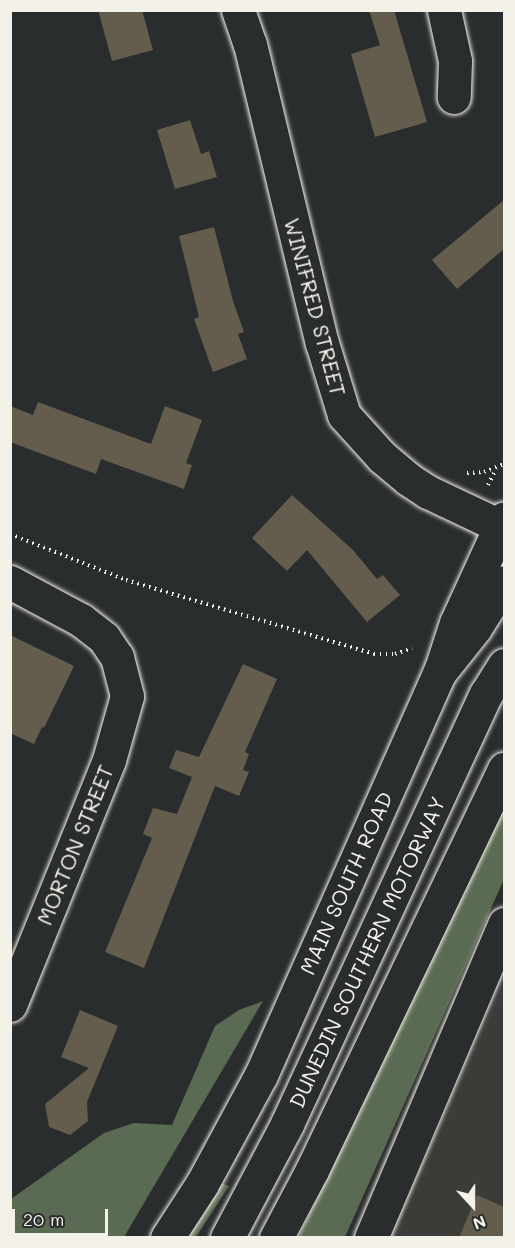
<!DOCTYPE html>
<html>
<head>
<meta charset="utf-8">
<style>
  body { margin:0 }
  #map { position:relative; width:515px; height:1248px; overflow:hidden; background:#2a2d2e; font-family:Mali,sans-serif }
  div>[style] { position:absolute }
  .built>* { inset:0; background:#3b3b37 }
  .green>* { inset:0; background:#5b6b53 }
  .building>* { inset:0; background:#645c4c }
  .path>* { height:4px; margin-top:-2px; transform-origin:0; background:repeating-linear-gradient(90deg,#f4f1e8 0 1.5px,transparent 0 6px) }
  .roads { filter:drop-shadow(0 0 2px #f4f1e8) drop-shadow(0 0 2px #f4f1e8) }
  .minor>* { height:33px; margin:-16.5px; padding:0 16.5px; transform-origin:16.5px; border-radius:16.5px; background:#2a2d2e }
  .secondary>* { height:33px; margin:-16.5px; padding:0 16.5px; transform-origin:16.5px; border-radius:16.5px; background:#2a2d2e }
  .motorway>* { height:33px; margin:-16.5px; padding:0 16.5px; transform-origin:16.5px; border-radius:16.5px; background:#2a2d2e }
  span { translate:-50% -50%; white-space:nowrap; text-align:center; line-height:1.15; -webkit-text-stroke:6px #2a2d2e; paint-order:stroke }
  .street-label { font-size:21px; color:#f4f1e8 }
  .frame { position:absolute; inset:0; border:12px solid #f4f1e8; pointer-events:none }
  .north { position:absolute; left:443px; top:1176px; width:60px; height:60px; -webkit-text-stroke:4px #2a2d2e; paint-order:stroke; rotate:159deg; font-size:16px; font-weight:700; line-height:24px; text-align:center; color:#f4f1e8 }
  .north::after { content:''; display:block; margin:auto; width:21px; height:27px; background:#f4f1e8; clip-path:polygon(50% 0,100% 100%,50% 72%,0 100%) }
  .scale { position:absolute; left:12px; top:1209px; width:96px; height:27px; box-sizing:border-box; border:3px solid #f4f1e8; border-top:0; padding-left:8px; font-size:18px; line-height:21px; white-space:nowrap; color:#f4f1e8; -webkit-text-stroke:4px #2a2d2e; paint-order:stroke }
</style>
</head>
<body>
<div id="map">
  <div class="built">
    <i style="clip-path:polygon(504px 981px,504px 1237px,390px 1237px)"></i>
  </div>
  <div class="green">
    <i style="clip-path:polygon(504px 805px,504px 879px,345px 1237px,298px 1238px)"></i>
    <i style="clip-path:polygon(263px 1001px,124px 1237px,11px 1237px,11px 1199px,104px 1133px,134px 1123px,172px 1125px,215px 1026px,239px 1010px)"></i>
    <i style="clip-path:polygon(214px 1181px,229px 1186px,196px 1237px,181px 1238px)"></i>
  </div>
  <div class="building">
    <i style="clip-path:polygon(98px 10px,142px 10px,153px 50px,112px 61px)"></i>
    <i style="clip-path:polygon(369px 10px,394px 10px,427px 122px,375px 137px,351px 54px,380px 45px)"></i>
    <i style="clip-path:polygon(190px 120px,201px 154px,209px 151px,217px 177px,175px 189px,157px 130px)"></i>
    <i style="clip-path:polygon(504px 200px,504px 249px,457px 289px,432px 260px)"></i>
    <i style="clip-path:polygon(214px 227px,233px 301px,244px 332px,238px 334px,247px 359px,213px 372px,194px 319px,199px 317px,179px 236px)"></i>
    <i style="clip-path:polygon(38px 402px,151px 444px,165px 406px,202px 420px,186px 463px,192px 465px,184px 489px,101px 459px,96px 474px,10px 442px,10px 406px,33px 415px)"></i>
    <i style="clip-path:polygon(292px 495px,353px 550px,377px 579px,383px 575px,400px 595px,367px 622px,307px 550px,287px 571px,252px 538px)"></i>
    <i style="clip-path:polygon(10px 635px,74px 666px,44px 728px,42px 727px,34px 744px,10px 733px)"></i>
    <i style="clip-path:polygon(243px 664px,277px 679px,245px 752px,249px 754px,243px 770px,249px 772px,239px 796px,215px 786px,144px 968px,105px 952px,152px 838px,143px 834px,153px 808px,177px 814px,192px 777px,169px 768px,176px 750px,199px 757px)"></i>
    <i style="clip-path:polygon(80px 1010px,118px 1026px,87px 1102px,88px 1121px,70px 1135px,49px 1127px,45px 1104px,89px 1068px,61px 1057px)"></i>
    <i style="clip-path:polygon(477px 1195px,504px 1207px,504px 1238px,459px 1238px)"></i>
  </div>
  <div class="path">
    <i style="left:467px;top:473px;width:17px;rotate:-3deg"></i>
    <i style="left:484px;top:472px;width:22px;rotate:-22deg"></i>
    <i style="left:488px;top:485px;width:18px;rotate:-63deg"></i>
    <i style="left:10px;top:534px;width:125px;rotate:21.6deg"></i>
    <i style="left:126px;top:580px;width:259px;rotate:16.6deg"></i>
    <i style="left:374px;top:654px;width:21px"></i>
    <i style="left:395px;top:654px;width:18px;rotate:-19deg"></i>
  </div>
  <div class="roads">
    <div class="minor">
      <i style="left:238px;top:10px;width:36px;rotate:71deg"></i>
      <i style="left:250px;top:44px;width:308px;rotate:76.5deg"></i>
      <i style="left:322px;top:343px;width:75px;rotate:73deg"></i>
      <i style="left:344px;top:415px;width:57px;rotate:47.9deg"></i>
      <i style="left:382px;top:457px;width:34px;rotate:40deg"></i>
      <i style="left:408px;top:479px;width:24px;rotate:33deg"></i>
      <i style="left:428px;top:492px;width:80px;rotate:25.3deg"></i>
      <i style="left:444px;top:10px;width:52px;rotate:77.8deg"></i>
      <i style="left:455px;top:61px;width:36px;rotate:92deg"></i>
      <i style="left:10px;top:582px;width:81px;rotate:28.2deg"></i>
      <i style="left:81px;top:620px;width:29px;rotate:38deg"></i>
      <i style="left:104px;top:638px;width:23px;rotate:56deg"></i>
      <i style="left:117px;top:657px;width:40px;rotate:75.6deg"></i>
      <i style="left:127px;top:696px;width:66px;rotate:105.7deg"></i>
      <i style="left:109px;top:760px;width:264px;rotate:112deg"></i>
    </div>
    <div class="secondary">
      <i style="left:167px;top:1238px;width:64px;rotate:-57.1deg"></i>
      <i style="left:202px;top:1184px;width:124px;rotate:-61.6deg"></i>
      <i style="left:261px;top:1075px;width:441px;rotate:-66.1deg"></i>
      <i style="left:440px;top:672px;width:52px;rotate:-71.9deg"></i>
      <i style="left:456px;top:623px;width:115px;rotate:-65.4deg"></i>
      <i style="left:371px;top:1238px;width:341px;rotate:-67deg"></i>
    </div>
    <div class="motorway">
      <i style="left:440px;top:672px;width:56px;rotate:-51.5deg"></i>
      <i style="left:475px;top:628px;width:54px;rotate:-57.8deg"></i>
      <i style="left:227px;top:1238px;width:129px;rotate:-62.2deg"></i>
      <i style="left:287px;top:1124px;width:474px;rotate:-65.2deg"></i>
      <i style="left:486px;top:694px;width:34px;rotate:-58deg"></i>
      <i style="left:276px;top:1238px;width:77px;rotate:-62.1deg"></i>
      <i style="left:312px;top:1170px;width:445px;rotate:-64.4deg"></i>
    </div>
  </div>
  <div class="street-label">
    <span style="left:315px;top:307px;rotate:75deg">WINIFRED STREET</span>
    <span style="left:75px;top:845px;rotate:-68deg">MORTON STREET</span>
    <span style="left:346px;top:883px;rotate:-66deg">MAIN SOUTH ROAD</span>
    <span style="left:367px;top:952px;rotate:-65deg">DUNEDIN SOUTHERN MOTORWAY</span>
  </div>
  <div class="frame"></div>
  <div class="north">N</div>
  <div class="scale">20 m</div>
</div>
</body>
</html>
